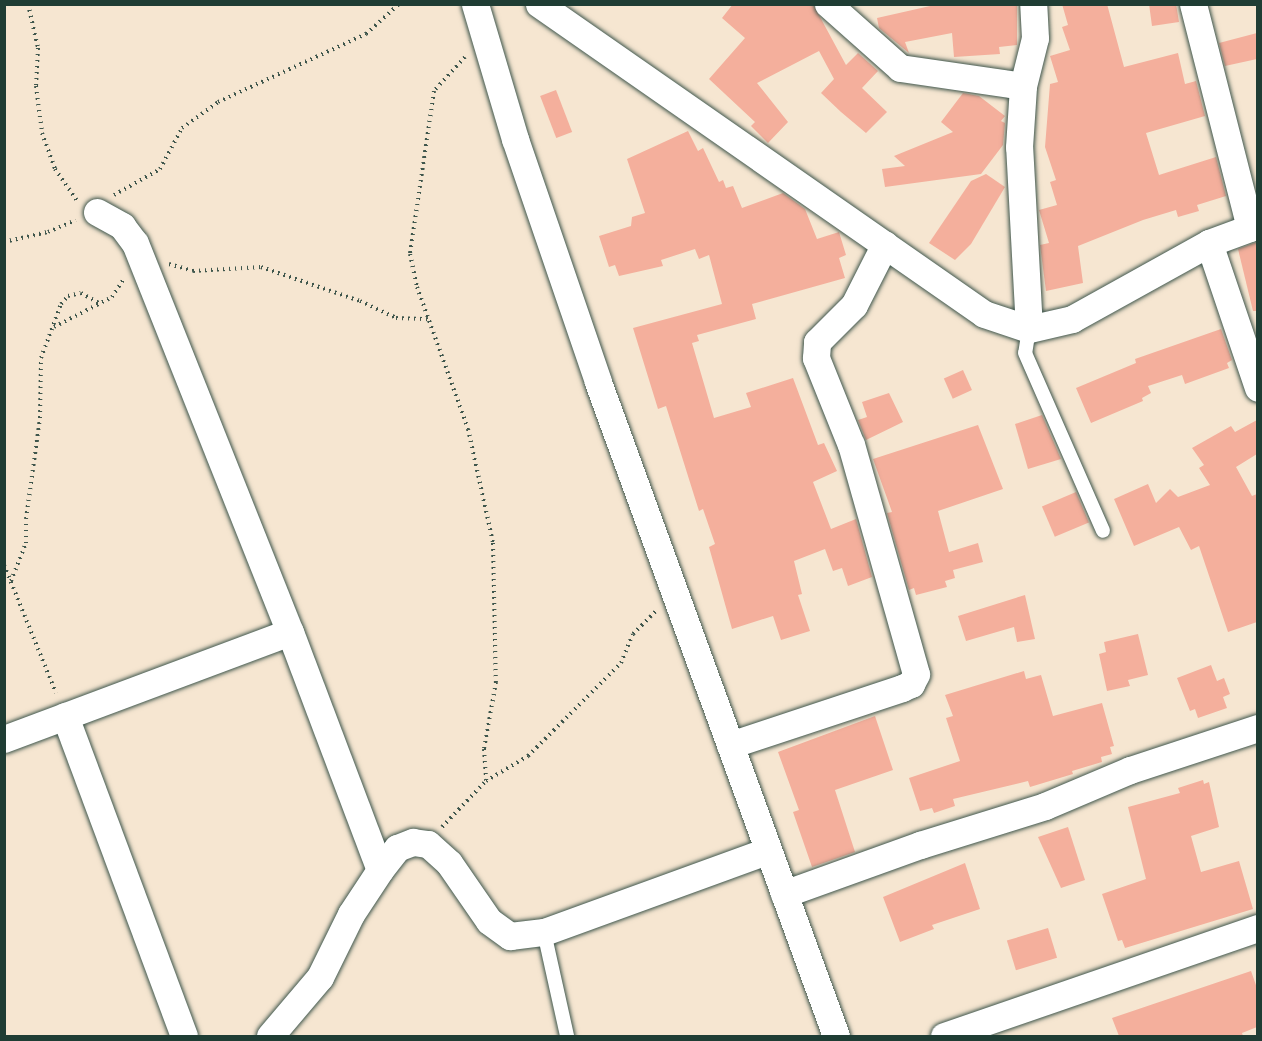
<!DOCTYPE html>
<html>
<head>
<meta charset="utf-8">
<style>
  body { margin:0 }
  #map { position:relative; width:1262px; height:1041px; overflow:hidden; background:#f6e6d1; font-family:Pangolin,sans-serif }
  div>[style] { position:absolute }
  .building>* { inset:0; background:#f4af9c; transform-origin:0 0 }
  .path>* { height:4px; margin-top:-2px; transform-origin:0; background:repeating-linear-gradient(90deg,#3f564c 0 1.5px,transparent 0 6px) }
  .roads { filter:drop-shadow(0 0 2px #3f564c) drop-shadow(0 0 2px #3f564c) }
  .service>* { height:14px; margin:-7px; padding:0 7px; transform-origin:7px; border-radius:7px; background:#fff }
  .minor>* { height:27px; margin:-13.5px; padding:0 13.5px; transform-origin:13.5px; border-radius:13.5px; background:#fff }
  span { translate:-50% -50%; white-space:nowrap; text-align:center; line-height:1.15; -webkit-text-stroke:6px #fff; paint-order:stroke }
  .frame { position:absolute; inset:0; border:6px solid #1f3d34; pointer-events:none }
</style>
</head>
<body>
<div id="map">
  <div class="building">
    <i style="clip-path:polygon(733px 4px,813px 4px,846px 65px,858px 53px,878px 71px,862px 88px,887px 112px,866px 133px,841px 112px,821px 93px,834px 79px,819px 51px,757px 83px,788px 122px,768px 143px,751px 126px,755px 122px,709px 79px,745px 38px,722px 18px)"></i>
    <i style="clip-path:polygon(939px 4px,1017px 4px,1017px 45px,999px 47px,1000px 54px,954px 57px,952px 33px,905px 42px,909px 53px,879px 28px,877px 18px)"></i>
    <i style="clip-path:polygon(1062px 4px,1107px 4px,1124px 67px,1178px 53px,1185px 84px,1196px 81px,1205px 116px,1146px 133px,1159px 175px,1216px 157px,1226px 196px,1197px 205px,1199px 211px,1178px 217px,1176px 210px,1143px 220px,1078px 246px,1083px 283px,1046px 291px,1040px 245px,1049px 243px,1039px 210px,1057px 205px,1050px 182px,1056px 180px,1045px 147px,1050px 84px,1058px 82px,1050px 56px,1070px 50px,1062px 27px,1068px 25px)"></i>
    <i style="clip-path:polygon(1149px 4px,1176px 4px,1179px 22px,1152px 26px)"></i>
    <i style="clip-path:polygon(1257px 33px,1257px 59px,1225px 66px,1219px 43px)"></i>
    <i style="left:556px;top:90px;width:45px;height:17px;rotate:69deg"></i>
    <i style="clip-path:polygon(963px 93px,979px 96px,1005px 116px,1001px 121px,1005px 123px,1003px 145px,981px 174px,885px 187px,882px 169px,905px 166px,894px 156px,953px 132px,941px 122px)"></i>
    <i style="clip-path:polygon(688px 131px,698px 151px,703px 148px,719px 182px,723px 180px,726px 188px,733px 186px,742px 208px,783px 193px,805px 209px,817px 239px,839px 232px,846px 255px,839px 258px,845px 278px,752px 304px,756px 319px,697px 335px,699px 341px,692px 343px,714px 418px,751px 407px,746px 393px,793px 378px,818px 445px,824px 443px,837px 471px,813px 482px,831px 529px,856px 519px,872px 577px,848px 586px,842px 568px,833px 571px,825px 549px,794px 561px,802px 594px,798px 595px,810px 631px,781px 640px,773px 616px,732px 629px,709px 547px,715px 544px,703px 509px,699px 511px,666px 406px,658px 409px,633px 328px,722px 304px,709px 255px,699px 259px,695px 249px,661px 260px,663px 266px,619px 276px,615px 265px,609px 267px,599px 236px,631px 226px,632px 217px,645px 213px,627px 159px)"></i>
    <i style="clip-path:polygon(986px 174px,1005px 187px,971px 244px,955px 260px,929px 243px,971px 181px)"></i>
    <i style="clip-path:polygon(1257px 242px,1257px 311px,1253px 311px,1238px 249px)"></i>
    <i style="clip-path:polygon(1221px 329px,1232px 360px,1227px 363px,1229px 368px,1185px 384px,1182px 375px,1148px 386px,1151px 393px,1142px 398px,1143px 401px,1091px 423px,1076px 388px,1136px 363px,1135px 359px)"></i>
    <i style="left:963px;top:370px;width:22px;height:21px;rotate:66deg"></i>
    <i style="clip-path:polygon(889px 393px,903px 422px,866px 440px,858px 420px,867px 417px,862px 402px)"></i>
    <i style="clip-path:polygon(1042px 415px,1061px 459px,1028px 469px,1015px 424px)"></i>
    <i style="clip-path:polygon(1257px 420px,1257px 454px,1236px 467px,1252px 496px,1257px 494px,1257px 622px,1228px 632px,1199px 546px,1191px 550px,1179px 527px,1134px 546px,1114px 499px,1148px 484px,1156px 503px,1170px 489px,1178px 497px,1210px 485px,1199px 468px,1204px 465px,1192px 448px,1231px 426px,1235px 432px)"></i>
    <i style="clip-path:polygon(978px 425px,1003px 489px,938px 511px,949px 552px,978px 543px,983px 562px,953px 570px,955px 578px,945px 581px,947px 587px,916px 595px,914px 588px,909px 590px,887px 513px,892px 512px,873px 459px)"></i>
    <i style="left:1076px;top:492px;width:33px;height:37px;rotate:67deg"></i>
    <i style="clip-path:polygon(1025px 595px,1035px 639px,1017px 642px,1014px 627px,966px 641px,958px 616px)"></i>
    <i style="clip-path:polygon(1138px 634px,1148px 675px,1128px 680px,1130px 686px,1107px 691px,1099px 654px,1106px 652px,1104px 642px)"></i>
    <i style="clip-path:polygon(1211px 665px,1217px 681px,1224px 678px,1230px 694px,1223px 697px,1227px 708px,1198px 718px,1195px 709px,1190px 711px,1177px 678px)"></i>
    <i style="clip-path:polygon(1024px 671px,1026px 679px,1041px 675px,1053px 716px,1102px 703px,1114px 746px,1110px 747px,1112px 754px,1101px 757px,1102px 762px,1072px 771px,1073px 774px,1030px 787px,1028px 781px,953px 799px,955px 806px,934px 813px,932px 808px,920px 811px,909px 778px,960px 761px,946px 718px,953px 716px,945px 695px)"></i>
    <i style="clip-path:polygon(875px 716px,893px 770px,835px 790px,855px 852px,812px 867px,793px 812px,799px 810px,778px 752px)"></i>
    <i style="clip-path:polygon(1203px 780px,1204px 784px,1209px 782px,1219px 827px,1191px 836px,1201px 872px,1239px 861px,1253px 909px,1125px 948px,1122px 940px,1118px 941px,1102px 894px,1146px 879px,1128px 807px,1180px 793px,1178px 788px)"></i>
    <i style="clip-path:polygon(1068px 827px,1085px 880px,1061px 888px,1038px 837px)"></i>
    <i style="clip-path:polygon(965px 863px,980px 909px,932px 925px,934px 929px,900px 942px,883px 897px)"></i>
    <i style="left:1048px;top:928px;width:31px;height:43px;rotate:73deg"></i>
    <i style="clip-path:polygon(1251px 971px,1257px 988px,1257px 1027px,1242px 1033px,1243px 1036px,1119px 1036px,1112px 1018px)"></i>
  </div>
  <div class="path">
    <i style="left:28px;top:4px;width:45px;rotate:77.2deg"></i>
    <i style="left:38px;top:48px;width:38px;rotate:93deg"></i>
    <i style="left:36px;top:86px;width:47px;rotate:82.7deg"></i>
    <i style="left:42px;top:133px;width:38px;rotate:70deg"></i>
    <i style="left:55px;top:169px;width:40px;rotate:55.1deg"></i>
    <i style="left:465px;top:57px;width:46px;rotate:132.4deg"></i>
    <i style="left:434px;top:91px;width:165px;rotate:98.4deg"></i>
    <i style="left:410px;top:254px;width:34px;rotate:78deg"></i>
    <i style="left:417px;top:287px;width:151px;rotate:70.2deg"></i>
    <i style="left:468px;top:429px;width:117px;rotate:77.6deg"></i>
    <i style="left:493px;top:543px;width:139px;rotate:88.8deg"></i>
    <i style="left:496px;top:682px;width:68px;rotate:100.2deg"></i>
    <i style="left:484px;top:749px;width:32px;rotate:86deg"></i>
    <i style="left:114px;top:195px;width:53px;rotate:-29.5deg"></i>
    <i style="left:160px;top:169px;width:47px;rotate:-61.8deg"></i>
    <i style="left:182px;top:128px;width:44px;rotate:-35.8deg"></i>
    <i style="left:218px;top:102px;width:163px;rotate:-24.7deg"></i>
    <i style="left:366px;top:34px;width:45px;rotate:-42.3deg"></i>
    <i style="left:4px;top:242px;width:45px;rotate:-12.8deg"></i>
    <i style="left:48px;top:232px;width:30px;rotate:-23deg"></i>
    <i style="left:169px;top:264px;width:25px;rotate:16deg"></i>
    <i style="left:193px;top:271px;width:68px;rotate:-3.4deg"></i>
    <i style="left:261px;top:267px;width:105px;rotate:19deg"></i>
    <i style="left:360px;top:301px;width:40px;rotate:25deg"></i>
    <i style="left:396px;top:318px;width:34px;rotate:2deg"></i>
    <i style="left:54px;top:327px;width:65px;rotate:-27.3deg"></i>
    <i style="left:112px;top:297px;width:20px;rotate:-57deg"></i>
    <i style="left:4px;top:565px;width:138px;rotate:67.9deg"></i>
    <i style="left:11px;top:581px;width:41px;rotate:-68.5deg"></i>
    <i style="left:26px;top:543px;width:24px;rotate:-90deg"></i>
    <i style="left:26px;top:519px;width:102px;rotate:-82.1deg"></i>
    <i style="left:40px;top:418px;width:60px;rotate:-89deg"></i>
    <i style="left:41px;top:358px;width:58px;rotate:-69.7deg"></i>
    <i style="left:61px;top:304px;width:11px;rotate:-49deg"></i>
    <i style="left:68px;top:296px;width:13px;rotate:-13deg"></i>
    <i style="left:81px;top:293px;width:23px;rotate:29deg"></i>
    <i style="left:442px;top:827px;width:64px;rotate:-46.3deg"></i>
    <i style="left:486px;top:781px;width:49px;rotate:-30.8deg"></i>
    <i style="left:528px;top:756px;width:132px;rotate:-45deg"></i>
    <i style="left:621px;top:663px;width:31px;rotate:-68deg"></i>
    <i style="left:633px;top:634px;width:34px;rotate:-45deg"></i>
  </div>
  <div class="roads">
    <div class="service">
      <i style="left:1029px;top:329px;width:24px;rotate:99deg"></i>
      <i style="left:1025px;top:353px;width:194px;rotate:66.3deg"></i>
      <i style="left:544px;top:932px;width:107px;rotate:77.5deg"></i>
    </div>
    <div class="minor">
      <i style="left:475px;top:4px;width:141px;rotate:73.5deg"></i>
      <i style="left:515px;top:139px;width:257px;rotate:71.1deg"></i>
      <i style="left:598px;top:382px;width:696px;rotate:70deg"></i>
      <i style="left:539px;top:4px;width:542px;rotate:34.86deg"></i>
      <i style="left:984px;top:314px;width:47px;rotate:18.4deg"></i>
      <i style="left:1029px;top:329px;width:44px;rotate:-13.1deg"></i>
      <i style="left:1072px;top:319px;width:157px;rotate:-29deg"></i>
      <i style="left:1209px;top:243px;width:52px;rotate:-20.2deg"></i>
      <i style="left:828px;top:4px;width:96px;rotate:41.6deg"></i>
      <i style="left:900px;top:68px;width:124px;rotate:8.3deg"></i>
      <i style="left:1193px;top:4px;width:231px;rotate:75.7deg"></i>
      <i style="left:97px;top:212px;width:29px;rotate:29deg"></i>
      <i style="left:122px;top:226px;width:21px;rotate:53deg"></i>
      <i style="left:135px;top:243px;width:419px;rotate:68.3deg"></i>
      <i style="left:290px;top:632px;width:254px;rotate:69.3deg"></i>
      <i style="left:1209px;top:243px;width:153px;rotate:71.3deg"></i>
      <i style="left:1029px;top:329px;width:182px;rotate:-93.1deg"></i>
      <i style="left:1019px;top:147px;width:61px;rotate:-86.2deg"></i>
      <i style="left:1023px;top:86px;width:49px;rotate:-76deg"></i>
      <i style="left:1035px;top:38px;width:34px;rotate:-93deg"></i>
      <i style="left:65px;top:716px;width:341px;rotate:69.6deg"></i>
      <i style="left:4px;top:739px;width:305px;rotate:-20.5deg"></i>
      <i style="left:730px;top:745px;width:181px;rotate:-18.3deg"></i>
      <i style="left:902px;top:688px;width:10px;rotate:-24deg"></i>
      <i style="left:911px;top:684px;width:11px;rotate:-63deg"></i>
      <i style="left:916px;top:674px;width:238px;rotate:-105.8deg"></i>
      <i style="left:851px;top:445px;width:94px;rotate:-111.9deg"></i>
      <i style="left:816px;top:358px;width:16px;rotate:-86deg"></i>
      <i style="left:817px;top:342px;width:52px;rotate:-45deg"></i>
      <i style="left:854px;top:305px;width:68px;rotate:-63.1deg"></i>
      <i style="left:784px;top:894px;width:145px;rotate:-19.8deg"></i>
      <i style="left:920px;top:845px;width:131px;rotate:-17.3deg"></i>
      <i style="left:1045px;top:806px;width:92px;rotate:-23deg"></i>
      <i style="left:1130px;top:770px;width:135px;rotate:-18.2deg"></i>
      <i style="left:270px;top:1036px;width:77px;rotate:-49.7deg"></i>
      <i style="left:320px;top:977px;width:70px;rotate:-63.8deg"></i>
      <i style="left:351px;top:914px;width:53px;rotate:-56.6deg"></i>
      <i style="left:380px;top:870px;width:28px;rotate:-52deg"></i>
      <i style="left:397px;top:848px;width:17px;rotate:-21deg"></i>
      <i style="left:413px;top:842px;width:15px;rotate:8deg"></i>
      <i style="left:428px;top:844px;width:28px;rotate:42deg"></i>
      <i style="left:449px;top:863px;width:70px;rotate:55.4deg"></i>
      <i style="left:489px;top:921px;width:26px;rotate:36deg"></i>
      <i style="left:510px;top:936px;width:34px;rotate:-7deg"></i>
      <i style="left:544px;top:932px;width:237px;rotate:-20deg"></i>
      <i style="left:944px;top:1036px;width:332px;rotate:-19deg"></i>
    </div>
  </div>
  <div class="frame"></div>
</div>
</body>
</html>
